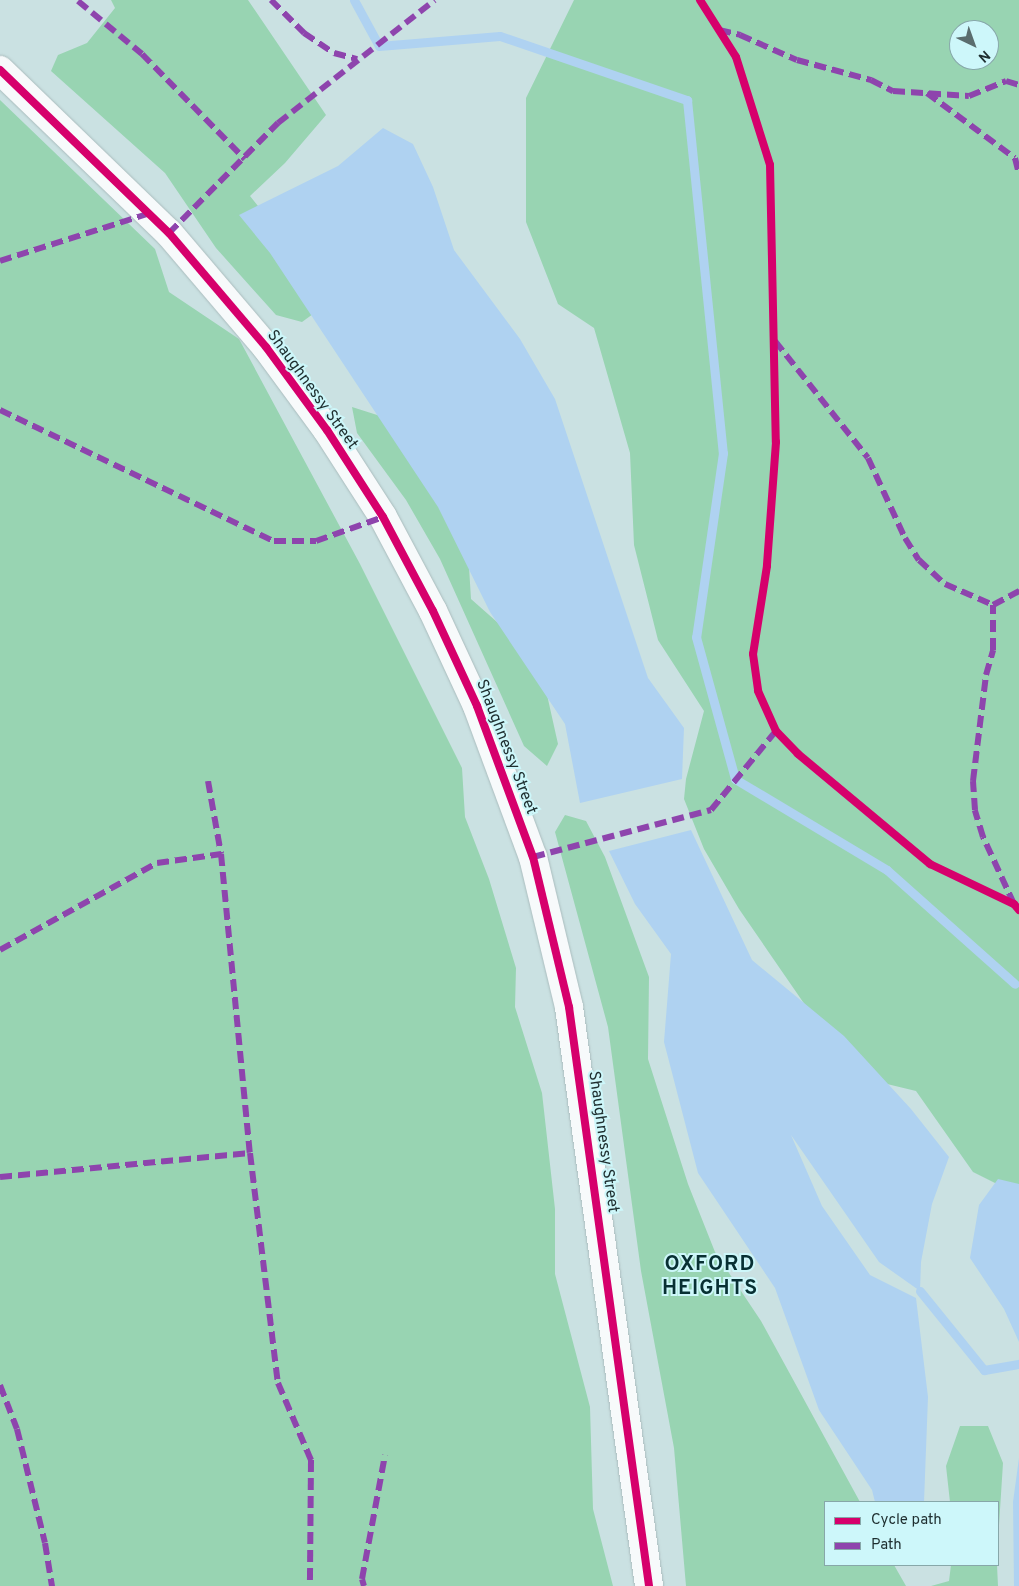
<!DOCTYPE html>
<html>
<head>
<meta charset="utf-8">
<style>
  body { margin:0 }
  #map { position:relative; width:1019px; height:1586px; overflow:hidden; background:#cae1e2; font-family:Overpass,sans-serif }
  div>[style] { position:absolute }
  .forest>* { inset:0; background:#98d4b2 }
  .water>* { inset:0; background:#afd2f1 }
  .stream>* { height:9px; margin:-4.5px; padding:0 4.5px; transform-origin:4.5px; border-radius:4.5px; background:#afd2f1 }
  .roads { filter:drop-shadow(0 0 1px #aabcbd) drop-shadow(0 0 1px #aabcbd) }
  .tertiary>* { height:28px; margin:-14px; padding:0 14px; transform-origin:14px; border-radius:14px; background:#f7fafb }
  .quiet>* { height:6px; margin-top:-3px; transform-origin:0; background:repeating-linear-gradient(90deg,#8e44ad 0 12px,transparent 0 18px) }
  .cycleway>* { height:8px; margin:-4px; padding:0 4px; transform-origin:4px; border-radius:4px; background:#d6006c }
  span { translate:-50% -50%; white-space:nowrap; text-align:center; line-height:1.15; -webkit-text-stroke:4px #cdf7fa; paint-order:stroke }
  .street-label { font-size:16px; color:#1e2e2f }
  .district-label { font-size:21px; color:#083033; font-weight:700; letter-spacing:1px }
  .legend { position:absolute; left:824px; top:1501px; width:175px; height:65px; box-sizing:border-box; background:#cdf7fa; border:1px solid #87a7a9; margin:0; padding:6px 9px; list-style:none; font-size:15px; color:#1e2e2f }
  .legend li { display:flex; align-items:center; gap:10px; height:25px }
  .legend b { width:25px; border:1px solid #87a7a9 }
  .north { position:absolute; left:949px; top:20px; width:50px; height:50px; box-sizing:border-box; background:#cdf7fa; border:1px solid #87a7a9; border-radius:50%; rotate:138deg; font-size:14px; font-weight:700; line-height:20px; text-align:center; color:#1e2e2f }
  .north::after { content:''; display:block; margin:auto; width:18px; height:22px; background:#5a6d6e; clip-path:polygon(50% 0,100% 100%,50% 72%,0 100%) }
</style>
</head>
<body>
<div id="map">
  <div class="forest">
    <i style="clip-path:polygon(111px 0,248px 0,326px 115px,285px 163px,250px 196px,316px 279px,324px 306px,302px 322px,276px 315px,216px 248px,165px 173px,51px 71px,58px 55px,87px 43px,115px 8px)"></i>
    <i style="clip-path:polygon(evenodd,574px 0,1019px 0,1019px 1195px,973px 1172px,916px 1091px,854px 1076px,739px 909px,704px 849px,684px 799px,686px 779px,704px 711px,658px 640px,634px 545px,630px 453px,594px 328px,558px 304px,526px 222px,526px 98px,574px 0,959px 30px,989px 30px,989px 60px,959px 60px,959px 30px)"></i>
    <i style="clip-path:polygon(0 100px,155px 249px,169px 292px,239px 339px,360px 564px,462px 768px,465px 817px,489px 879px,516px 968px,515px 1007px,542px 1093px,555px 1209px,555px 1274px,590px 1407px,593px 1509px,613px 1586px,0 1586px)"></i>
    <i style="clip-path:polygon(352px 407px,396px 421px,466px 519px,471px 599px,539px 659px,558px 744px,547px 766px,524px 746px,440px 559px,406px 500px,357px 433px)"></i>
    <i style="clip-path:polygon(565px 815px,586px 821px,605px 857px,649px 977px,648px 1059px,688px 1184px,715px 1252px,761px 1321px,860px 1502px,825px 1502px,825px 1565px,894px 1565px,906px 1586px,686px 1586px,674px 1448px,641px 1271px,608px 1027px,555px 832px)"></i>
    <i style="clip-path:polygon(960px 1426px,988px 1426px,1003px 1463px,998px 1541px,998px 1502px,950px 1502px,946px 1466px)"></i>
    <i style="clip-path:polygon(951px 1565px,997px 1565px,998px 1586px,931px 1586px,949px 1581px)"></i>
  </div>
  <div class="water">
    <i style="clip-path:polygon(383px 128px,413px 144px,433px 187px,454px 250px,520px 339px,555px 399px,648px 678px,684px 728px,682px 779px,580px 803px,565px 724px,490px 612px,438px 507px,270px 253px,239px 215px,338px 166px)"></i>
    <i style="clip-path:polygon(691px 830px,752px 960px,844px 1036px,911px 1109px,949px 1157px,932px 1204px,921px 1262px,920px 1291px,879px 1262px,791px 1135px,822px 1206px,870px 1275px,916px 1298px,928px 1397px,924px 1502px,875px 1502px,872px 1490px,819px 1410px,775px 1288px,698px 1173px,664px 1042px,671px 954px,635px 904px,609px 851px)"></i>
    <i style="clip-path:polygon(998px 1179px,1019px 1184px,1019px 1342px,1004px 1309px,970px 1258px,979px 1205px)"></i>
    <i style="clip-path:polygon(1019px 1458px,1019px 1586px,1014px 1586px,1013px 1502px)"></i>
  </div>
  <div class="stream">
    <i style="left:354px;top:0;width:52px;rotate:61.5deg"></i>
    <i style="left:379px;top:46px;width:121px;rotate:-4.7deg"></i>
    <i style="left:500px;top:36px;width:198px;rotate:18.9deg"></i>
    <i style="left:687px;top:100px;width:355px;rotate:84.2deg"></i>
    <i style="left:723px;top:453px;width:186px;rotate:98.3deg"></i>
    <i style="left:696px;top:637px;width:147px;rotate:74.6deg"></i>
    <i style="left:735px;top:779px;width:177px;rotate:30.9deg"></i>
    <i style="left:887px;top:870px;width:171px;rotate:41.7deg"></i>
    <i style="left:920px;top:1291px;width:102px;rotate:51deg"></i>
    <i style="left:984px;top:1370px;width:36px;rotate:-10deg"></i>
  </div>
  <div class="roads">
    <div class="tertiary">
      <i style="left:0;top:70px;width:235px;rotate:44deg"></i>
      <i style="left:169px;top:233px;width:150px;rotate:49.6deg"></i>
      <i style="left:266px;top:347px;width:103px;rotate:53.7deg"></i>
      <i style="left:327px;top:430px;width:103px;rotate:57.2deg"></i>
      <i style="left:383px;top:517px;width:106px;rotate:62deg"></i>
      <i style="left:433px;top:611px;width:105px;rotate:65.1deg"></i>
      <i style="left:477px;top:706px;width:161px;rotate:69.7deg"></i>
      <i style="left:533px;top:857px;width:154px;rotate:76.5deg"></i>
      <i style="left:569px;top:1007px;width:585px;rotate:82.13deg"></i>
    </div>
  </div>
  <div class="quiet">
    <i style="left:271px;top:0;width:47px;rotate:45deg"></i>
    <i style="left:304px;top:33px;width:36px;rotate:34deg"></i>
    <i style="left:334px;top:53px;width:24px;rotate:15deg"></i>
    <i style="left:78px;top:1px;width:83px;rotate:39.6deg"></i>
    <i style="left:142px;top:54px;width:147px;rotate:45.6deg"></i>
    <i style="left:719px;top:30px;width:22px;rotate:13deg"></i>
    <i style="left:740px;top:35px;width:62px;rotate:23.7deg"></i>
    <i style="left:797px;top:60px;width:77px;rotate:15.1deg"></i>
    <i style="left:871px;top:80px;width:25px;rotate:27deg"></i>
    <i style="left:893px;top:91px;width:76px;rotate:3.8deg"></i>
    <i style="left:969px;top:96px;width:40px;rotate:-22deg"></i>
    <i style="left:1006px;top:81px;width:14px;rotate:17deg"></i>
    <i style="left:927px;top:93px;width:109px;rotate:36.5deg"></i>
    <i style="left:1015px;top:158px;width:16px;rotate:76deg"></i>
    <i style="left:169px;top:233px;width:155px;rotate:-45.3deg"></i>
    <i style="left:278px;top:123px;width:199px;rotate:-38.1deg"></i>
    <i style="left:0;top:261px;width:157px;rotate:-17.7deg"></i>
    <i style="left:775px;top:341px;width:149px;rotate:51.5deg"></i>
    <i style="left:868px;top:458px;width:88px;rotate:65.2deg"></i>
    <i style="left:905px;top:538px;width:26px;rotate:58deg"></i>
    <i style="left:919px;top:560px;width:35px;rotate:43deg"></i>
    <i style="left:945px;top:584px;width:52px;rotate:23.6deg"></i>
    <i style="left:0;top:410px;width:304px;rotate:25.6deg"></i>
    <i style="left:274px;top:541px;width:42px"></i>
    <i style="left:316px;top:541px;width:71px;rotate:-19.7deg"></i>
    <i style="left:208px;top:781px;width:74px;rotate:79.9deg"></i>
    <i style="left:221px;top:854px;width:300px;rotate:84.5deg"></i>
    <i style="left:250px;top:1153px;width:232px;rotate:83.1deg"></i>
    <i style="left:278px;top:1383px;width:84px;rotate:66.8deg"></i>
    <i style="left:311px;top:1460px;width:126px;rotate:90.5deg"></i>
    <i style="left:533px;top:857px;width:184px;rotate:-14.8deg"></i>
    <i style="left:711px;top:810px;width:102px;rotate:-50.6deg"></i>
    <i style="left:1014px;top:904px;width:74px;rotate:-114.8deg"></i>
    <i style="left:983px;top:837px;width:28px;rotate:-107deg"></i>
    <i style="left:975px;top:810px;width:29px;rotate:-94deg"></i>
    <i style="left:973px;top:781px;width:107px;rotate:-83deg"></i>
    <i style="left:986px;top:675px;width:26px;rotate:-74deg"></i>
    <i style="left:993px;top:650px;width:45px;rotate:-90deg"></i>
    <i style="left:993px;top:605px;width:30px;rotate:-28deg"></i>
    <i style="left:0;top:950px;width:179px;rotate:-29deg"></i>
    <i style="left:157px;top:863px;width:65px;rotate:-8deg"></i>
    <i style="left:0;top:1177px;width:251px;rotate:-5.5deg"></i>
    <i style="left:0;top:1385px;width:47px;rotate:68.9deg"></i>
    <i style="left:17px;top:1429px;width:117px;rotate:76.2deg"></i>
    <i style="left:45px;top:1543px;width:44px;rotate:80.8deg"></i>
    <i style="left:364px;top:1586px;width:7px;rotate:-106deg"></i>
    <i style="left:362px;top:1579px;width:126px;rotate:-79.5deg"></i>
  </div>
  <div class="cycleway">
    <i style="left:700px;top:0;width:67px;rotate:57.7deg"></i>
    <i style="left:736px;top:57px;width:113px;rotate:72.5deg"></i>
    <i style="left:770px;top:165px;width:277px;rotate:88.8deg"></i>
    <i style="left:776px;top:442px;width:124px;rotate:94.2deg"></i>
    <i style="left:767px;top:566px;width:89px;rotate:99deg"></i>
    <i style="left:753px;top:654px;width:37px;rotate:82deg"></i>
    <i style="left:758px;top:691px;width:44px;rotate:65.8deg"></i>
    <i style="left:776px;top:731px;width:32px;rotate:46deg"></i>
    <i style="left:798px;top:754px;width:172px;rotate:39.8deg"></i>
    <i style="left:930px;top:864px;width:93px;rotate:25.5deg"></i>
    <i style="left:1014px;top:904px;width:8px;rotate:50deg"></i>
    <i style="left:0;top:70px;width:235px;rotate:44deg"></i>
    <i style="left:169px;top:233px;width:150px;rotate:49.6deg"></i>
    <i style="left:266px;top:347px;width:103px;rotate:53.7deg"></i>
    <i style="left:327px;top:430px;width:103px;rotate:57.2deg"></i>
    <i style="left:383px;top:517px;width:106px;rotate:62deg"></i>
    <i style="left:433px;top:611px;width:105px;rotate:65.1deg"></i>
    <i style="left:477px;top:706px;width:161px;rotate:69.7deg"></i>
    <i style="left:533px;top:857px;width:154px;rotate:76.5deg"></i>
    <i style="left:569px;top:1007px;width:585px;rotate:82.13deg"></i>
  </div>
  <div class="street-label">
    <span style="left:312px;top:390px;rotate:54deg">Shaughnessy Street</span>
    <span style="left:506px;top:747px;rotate:69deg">Shaughnessy Street</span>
    <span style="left:603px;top:1142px;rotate:82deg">Shaughnessy Street</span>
  </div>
  <div class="district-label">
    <span style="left:710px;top:1277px">OXFORD<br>HEIGHTS</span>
  </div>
  <ul class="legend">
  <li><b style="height:6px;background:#d6006c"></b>Cycle path</li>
  <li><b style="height:6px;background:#8e44ad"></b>Path</li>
  </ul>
  <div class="north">N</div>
</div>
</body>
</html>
